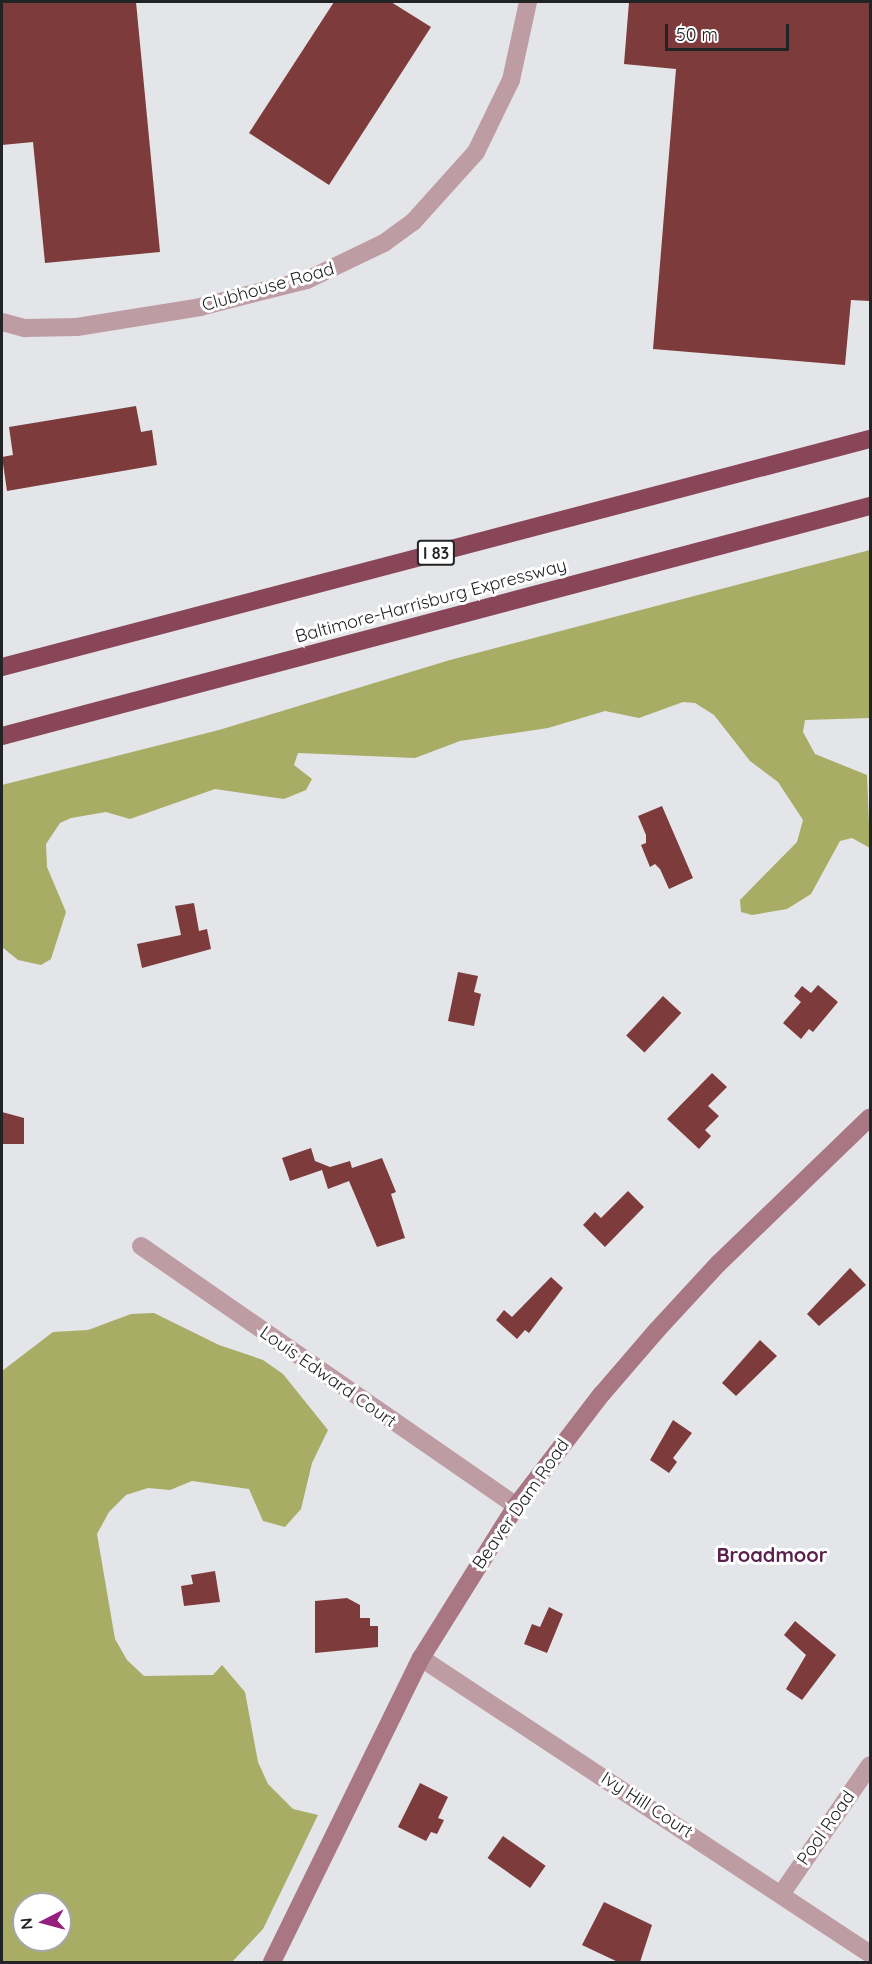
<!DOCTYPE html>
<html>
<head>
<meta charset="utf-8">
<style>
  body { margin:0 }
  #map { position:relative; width:872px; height:1964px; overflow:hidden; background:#e3e5e9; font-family:Quicksand,sans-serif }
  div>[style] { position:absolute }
  .forest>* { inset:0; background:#a8ac65 }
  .building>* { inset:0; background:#7e3b3c; transform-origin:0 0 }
  .street>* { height:18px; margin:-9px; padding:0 9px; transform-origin:9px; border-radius:9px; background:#be9ca3 }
  .secondary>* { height:18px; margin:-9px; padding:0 9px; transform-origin:9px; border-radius:9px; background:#a97783 }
  .highway>* { height:18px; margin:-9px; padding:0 9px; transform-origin:9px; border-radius:9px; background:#894659 }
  span { translate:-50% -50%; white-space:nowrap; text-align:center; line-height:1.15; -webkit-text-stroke:6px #fff; paint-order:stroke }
  .shield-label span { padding:2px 4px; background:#fff; border:2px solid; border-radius:4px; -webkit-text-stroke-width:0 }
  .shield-label { font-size:16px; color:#222325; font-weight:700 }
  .street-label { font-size:18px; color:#222325 }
  .neighbourhood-label { font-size:20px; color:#5a224c; font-weight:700 }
  .frame { position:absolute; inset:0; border:3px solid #222325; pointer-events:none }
  .north { position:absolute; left:12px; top:1892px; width:60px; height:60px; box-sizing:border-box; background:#fff; border:2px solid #a7a7a8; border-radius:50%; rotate:264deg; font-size:16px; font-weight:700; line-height:24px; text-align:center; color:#222325 }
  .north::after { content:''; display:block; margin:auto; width:21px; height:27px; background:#941f7c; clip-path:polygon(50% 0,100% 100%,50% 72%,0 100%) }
  .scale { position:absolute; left:665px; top:24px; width:124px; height:27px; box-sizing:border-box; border:3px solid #222325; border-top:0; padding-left:8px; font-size:18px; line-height:21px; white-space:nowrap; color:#222325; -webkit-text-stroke:4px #fff; paint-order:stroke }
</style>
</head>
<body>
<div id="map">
  <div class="forest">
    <i style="clip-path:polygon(870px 550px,870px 718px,805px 720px,803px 732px,815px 754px,867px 775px,870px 848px,852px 838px,840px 841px,811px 894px,787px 909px,752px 915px,741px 912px,740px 900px,797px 842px,803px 820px,778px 782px,750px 761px,714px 715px,695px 703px,683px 702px,639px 718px,605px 711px,548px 728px,460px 741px,415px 758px,298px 753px,294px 765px,312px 779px,306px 790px,284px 799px,215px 789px,130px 819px,106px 812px,71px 818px,60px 823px,46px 844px,47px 867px,66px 912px,51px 959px,41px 965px,18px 960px,2px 947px,2px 785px,219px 730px,450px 660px)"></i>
    <i style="clip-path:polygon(evenodd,154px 1313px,219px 1345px,263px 1360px,283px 1374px,328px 1430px,312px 1463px,301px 1509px,285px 1527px,263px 1521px,249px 1489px,192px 1481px,170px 1490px,148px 1488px,126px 1495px,109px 1512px,97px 1534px,115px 1639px,127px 1660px,144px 1676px,213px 1675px,222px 1665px,245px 1692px,258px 1762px,268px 1784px,293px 1809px,318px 1815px,263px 1929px,232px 1962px,2px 1962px,2px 1371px,53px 1332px,88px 1330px,131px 1314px,154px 1313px,24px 1904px,60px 1904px,60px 1940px,24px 1940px,24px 1904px)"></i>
  </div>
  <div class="building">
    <i style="clip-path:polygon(2px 2px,136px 2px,160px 252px,45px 263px,33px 142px,2px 145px)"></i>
    <i style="clip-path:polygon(334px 2px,391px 2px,431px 27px,329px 185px,249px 133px)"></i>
    <i style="clip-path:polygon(629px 2px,870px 2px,870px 301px,851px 300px,845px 365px,653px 349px,676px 69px,624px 64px)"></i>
    <i style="clip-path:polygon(136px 406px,141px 432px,152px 430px,157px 465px,7px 491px,2px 457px,13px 455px,9px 427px)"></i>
    <i style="clip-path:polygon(662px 806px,693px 878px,669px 889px,660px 869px,655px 864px,650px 867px,641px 845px,646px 843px,646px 835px,638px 816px)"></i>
    <i style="clip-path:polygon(194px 903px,199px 931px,207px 929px,211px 949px,142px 968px,137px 944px,181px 935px,175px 906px)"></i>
    <i style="clip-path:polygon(458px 972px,478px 976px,474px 992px,481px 994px,474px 1026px,448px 1021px)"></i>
    <i style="clip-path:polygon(818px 985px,838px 1002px,813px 1032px,809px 1029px,801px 1039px,783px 1023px,801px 1002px,794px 996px,802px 986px,811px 993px)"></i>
    <i style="left:663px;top:996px;width:25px;height:54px;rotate:43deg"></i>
    <i style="clip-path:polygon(712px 1073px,727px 1087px,708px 1106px,719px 1116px,705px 1130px,711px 1136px,699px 1149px,667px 1119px)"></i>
    <i style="clip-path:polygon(2px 1112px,24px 1118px,24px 1144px,2px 1144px)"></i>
    <i style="clip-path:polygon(311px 1148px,315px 1161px,330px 1167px,350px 1161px,352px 1168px,382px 1158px,396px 1192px,391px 1194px,405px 1238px,377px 1247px,349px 1181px,328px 1189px,322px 1170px,290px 1181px,282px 1158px)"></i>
    <i style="clip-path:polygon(628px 1191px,644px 1207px,605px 1247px,583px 1225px,595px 1212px,601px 1218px)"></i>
    <i style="clip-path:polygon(850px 1268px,866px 1285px,819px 1326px,807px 1314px)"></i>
    <i style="clip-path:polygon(551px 1277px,563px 1288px,529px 1333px,525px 1330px,517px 1339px,496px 1320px,504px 1310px,512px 1317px)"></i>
    <i style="clip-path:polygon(760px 1340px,777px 1356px,736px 1396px,722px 1383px)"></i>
    <i style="clip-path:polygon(673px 1420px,692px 1433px,673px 1458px,677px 1462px,669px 1473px,650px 1460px)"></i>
    <i style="clip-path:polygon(215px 1571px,220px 1602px,184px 1606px,181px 1586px,193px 1584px,191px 1575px)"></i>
    <i style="clip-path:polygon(347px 1598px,360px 1605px,360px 1618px,370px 1618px,370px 1626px,378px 1626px,378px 1647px,315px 1653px,315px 1601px)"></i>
    <i style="clip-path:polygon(549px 1607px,563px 1614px,547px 1653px,524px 1644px,532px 1624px,540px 1627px)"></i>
    <i style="clip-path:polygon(795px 1621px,836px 1655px,802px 1700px,786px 1689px,806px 1655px,784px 1635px)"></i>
    <i style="clip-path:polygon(420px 1783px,448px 1797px,438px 1818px,444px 1820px,437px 1834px,431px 1832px,426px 1841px,398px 1827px)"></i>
    <i style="left:503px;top:1836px;width:52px;height:27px;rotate:35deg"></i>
    <i style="clip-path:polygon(604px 1902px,652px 1925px,640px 1962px,618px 1962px,582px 1945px)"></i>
  </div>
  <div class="street">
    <i style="left:2px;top:322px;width:24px;rotate:15deg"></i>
    <i style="left:25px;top:328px;width:52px;rotate:-1.1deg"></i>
    <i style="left:77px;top:327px;width:125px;rotate:-9.2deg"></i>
    <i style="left:200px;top:307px;width:110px;rotate:-14.2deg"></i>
    <i style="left:307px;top:280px;width:85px;rotate:-25.7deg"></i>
    <i style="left:384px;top:243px;width:36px;rotate:-36deg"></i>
    <i style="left:413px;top:222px;width:94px;rotate:-48deg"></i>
    <i style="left:476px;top:152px;width:80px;rotate:-64.1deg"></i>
    <i style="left:511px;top:80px;width:80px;rotate:-77.7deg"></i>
    <i style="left:141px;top:1246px;width:456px;rotate:34.7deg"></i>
    <i style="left:421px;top:1658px;width:538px;rotate:33.39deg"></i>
    <i style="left:782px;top:1893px;width:155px;rotate:-55.5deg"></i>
  </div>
  <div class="secondary">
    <i style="left:272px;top:1962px;width:339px;rotate:-63.9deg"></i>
    <i style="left:421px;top:1658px;width:179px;rotate:-58deg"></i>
    <i style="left:516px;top:1506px;width:140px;rotate:-52.6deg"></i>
    <i style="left:601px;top:1395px;width:86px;rotate:-49.3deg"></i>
    <i style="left:657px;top:1330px;width:90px;rotate:-47.3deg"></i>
    <i style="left:718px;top:1264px;width:211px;rotate:-44deg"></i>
  </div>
  <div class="highway">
    <i style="left:2px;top:667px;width:897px;rotate:-14.72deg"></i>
    <i style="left:2px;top:736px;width:898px;rotate:-14.84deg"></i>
  </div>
  <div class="shield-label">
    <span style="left:436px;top:553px">I 83</span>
  </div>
  <div class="street-label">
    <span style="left:268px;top:287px;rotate:-16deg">Clubhouse Road</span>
    <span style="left:431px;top:601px;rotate:-15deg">Baltimore-Harrisburg Expressway</span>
    <span style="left:328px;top:1377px;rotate:35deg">Louis Edward Court</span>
    <span style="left:521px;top:1504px;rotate:-55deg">Beaver Dam Road</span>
    <span style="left:647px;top:1805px;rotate:33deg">Ivy Hill Court</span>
    <span style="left:826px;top:1828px;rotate:-55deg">Pool Road</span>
  </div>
  <div class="neighbourhood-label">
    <span style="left:772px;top:1554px">Broadmoor</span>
  </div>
  <div class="frame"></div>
  <div class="north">N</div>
  <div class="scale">50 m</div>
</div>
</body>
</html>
